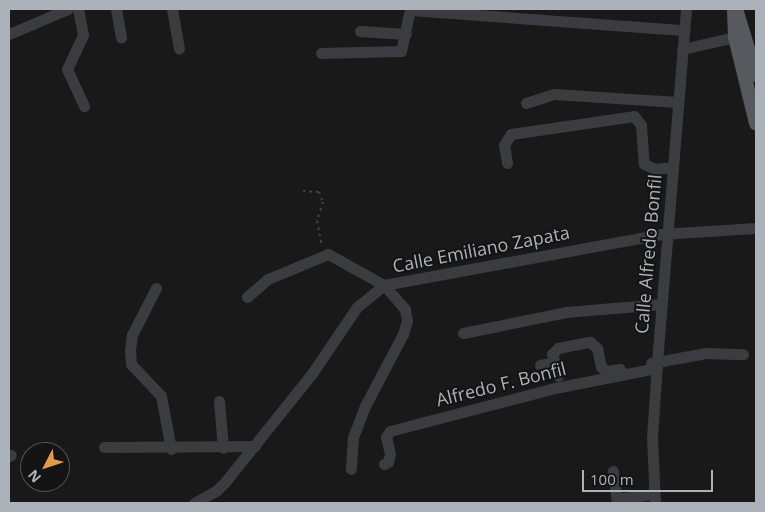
<!DOCTYPE html>
<html>
<head>
<meta charset="utf-8">
<style>
  body { margin:0 }
  #map { position:relative; width:765px; height:512px; overflow:hidden; background:#19191a; font-family:"Open Sans",sans-serif }
  div>[style] { position:absolute }
  .path>* { height:2px; margin-top:-1px; transform-origin:0; background:repeating-linear-gradient(90deg,#404346 0 2.5px,transparent 0 6.5px) }
  .minor>* { height:11px; margin:-5.5px; padding:0 5.5px; transform-origin:5.5px; border-radius:5.5px; background:#3a3c3f }
  .major>* { height:14px; margin:-7px; padding:0 7px; transform-origin:7px; border-radius:7px; background:#56595e }
  span { translate:-50% -50%; white-space:nowrap; text-align:center; line-height:1.15; -webkit-text-stroke:4px #141415; paint-order:stroke }
  .street-label { font-size:18px; color:#acb2b9 }
  .frame { position:absolute; inset:0; border:10px solid #acb2b9; pointer-events:none }
  .north { position:absolute; left:20px; top:442px; width:50px; height:50px; box-sizing:border-box; background:#141415; border:1px solid #515357; border-radius:50%; rotate:229deg; font-size:14px; font-weight:700; line-height:20px; text-align:center; color:#acb2b9 }
  .north::after { content:''; display:block; margin:auto; width:18px; height:22px; background:#e09a4b; clip-path:polygon(50% 0,100% 100%,50% 72%,0 100%) }
  .scale { position:absolute; left:582px; top:470px; width:131px; height:22px; box-sizing:border-box; border:2px solid #acb2b9; border-top:0; padding-left:6px; font-size:15px; line-height:18px; white-space:nowrap; color:#acb2b9; -webkit-text-stroke:4px #141415; paint-order:stroke }
</style>
</head>
<body>
<div id="map">
  <div class="path">
    <i style="left:303px;top:191px;width:16px;rotate:4deg"></i>
    <i style="left:319px;top:192px;width:11px;rotate:68deg"></i>
    <i style="left:323px;top:202px;width:20px;rotate:108deg"></i>
    <i style="left:317px;top:221px;width:25px;rotate:79deg"></i>
  </div>
  <div class="minor">
    <i style="left:78px;top:9px;width:26px;rotate:79deg"></i>
    <i style="left:83px;top:35px;width:38px;rotate:115deg"></i>
    <i style="left:67px;top:69px;width:41px;rotate:65.3deg"></i>
    <i style="left:116px;top:9px;width:29px;rotate:80deg"></i>
    <i style="left:172px;top:9px;width:40px;rotate:80deg"></i>
    <i style="left:410px;top:10px;width:275px;rotate:4.2deg"></i>
    <i style="left:360px;top:31px;width:46px;rotate:3.7deg"></i>
    <i style="left:9px;top:34px;width:64px;rotate:-23deg"></i>
    <i style="left:682px;top:49px;width:54px;rotate:-12.8deg"></i>
    <i style="left:321px;top:53px;width:80px;rotate:-1.4deg"></i>
    <i style="left:401px;top:51px;width:43px;rotate:-77.9deg"></i>
    <i style="left:526px;top:103px;width:29px;rotate:-18deg"></i>
    <i style="left:554px;top:94px;width:124px;rotate:3.7deg"></i>
    <i style="left:507px;top:163px;width:18px;rotate:-99deg"></i>
    <i style="left:504px;top:145px;width:13px;rotate:-58deg"></i>
    <i style="left:511px;top:134px;width:124px;rotate:-8.3deg"></i>
    <i style="left:634px;top:116px;width:11px;rotate:52deg"></i>
    <i style="left:641px;top:125px;width:39px;rotate:86deg"></i>
    <i style="left:644px;top:164px;width:12px;rotate:24deg"></i>
    <i style="left:655px;top:169px;width:18px;rotate:-6deg"></i>
    <i style="left:156px;top:288px;width:53px;rotate:117.1deg"></i>
    <i style="left:132px;top:335px;width:15px;rotate:98deg"></i>
    <i style="left:130px;top:350px;width:14px;rotate:86deg"></i>
    <i style="left:131px;top:364px;width:44px;rotate:46.8deg"></i>
    <i style="left:161px;top:396px;width:54px;rotate:79.3deg"></i>
    <i style="left:247px;top:297px;width:28px;rotate:-41deg"></i>
    <i style="left:268px;top:279px;width:65px;rotate:-22.6deg"></i>
    <i style="left:328px;top:254px;width:64px;rotate:29deg"></i>
    <i style="left:384px;top:285px;width:32px;rotate:49deg"></i>
    <i style="left:405px;top:309px;width:12px;rotate:81deg"></i>
    <i style="left:407px;top:321px;width:14px;rotate:107deg"></i>
    <i style="left:403px;top:334px;width:81px;rotate:117.8deg"></i>
    <i style="left:365px;top:406px;width:34px;rotate:111deg"></i>
    <i style="left:353px;top:438px;width:31px;rotate:94deg"></i>
    <i style="left:463px;top:333px;width:105px;rotate:-11.5deg"></i>
    <i style="left:566px;top:312px;width:96px;rotate:-4.8deg"></i>
    <i style="left:651px;top:363px;width:56px;rotate:-10.3deg"></i>
    <i style="left:706px;top:353px;width:37px;rotate:2deg"></i>
    <i style="left:540px;top:365px;width:15px;rotate:-11deg"></i>
    <i style="left:558px;top:376px;width:23px;rotate:-105deg"></i>
    <i style="left:552px;top:354px;width:8px;rotate:-45deg"></i>
    <i style="left:558px;top:348px;width:33px;rotate:-11deg"></i>
    <i style="left:590px;top:342px;width:9px;rotate:41deg"></i>
    <i style="left:597px;top:348px;width:19px;rotate:78deg"></i>
    <i style="left:601px;top:367px;width:7px;rotate:34deg"></i>
    <i style="left:607px;top:371px;width:13px;rotate:-9deg"></i>
    <i style="left:219px;top:401px;width:47px;rotate:85.1deg"></i>
    <i style="left:104px;top:447px;width:151px;rotate:-0.4deg"></i>
    <i style="left:9px;top:456px;width:2px;rotate:-27deg"></i>
    <i style="left:384px;top:464px;width:4px;rotate:-27deg"></i>
    <i style="left:388px;top:462px;width:8px;rotate:-76deg"></i>
    <i style="left:390px;top:454px;width:17px;rotate:-103deg"></i>
    <i style="left:386px;top:437px;width:7px;rotate:-56deg"></i>
    <i style="left:390px;top:431px;width:171px;rotate:-14.6deg"></i>
    <i style="left:555px;top:388px;width:104px;rotate:-11.1deg"></i>
    <i style="left:613px;top:471px;width:32px;rotate:83deg"></i>
    <i style="left:617px;top:499px;width:36px;rotate:-8deg"></i>
    <i style="left:194px;top:503px;width:25px;rotate:-29deg"></i>
    <i style="left:216px;top:491px;width:13px;rotate:-45deg"></i>
    <i style="left:225px;top:482px;width:141px;rotate:-51.3deg"></i>
    <i style="left:313px;top:372px;width:78px;rotate:-55.9deg"></i>
    <i style="left:357px;top:307px;width:35px;rotate:-39deg"></i>
    <i style="left:384px;top:285px;width:282px;rotate:-10.4deg"></i>
    <i style="left:661px;top:234px;width:95px;rotate:-3.6deg"></i>
    <i style="left:655px;top:503px;width:65px;rotate:-92.6deg"></i>
    <i style="left:652px;top:438px;width:76px;rotate:-86.2deg"></i>
    <i style="left:657px;top:362px;width:354px;rotate:-85.3deg"></i>
  </div>
  <div class="major">
    <i style="left:734px;top:9px;width:28px;rotate:88deg"></i>
    <i style="left:735px;top:37px;width:89px;rotate:76.3deg"></i>
    <i style="left:736px;top:9px;width:69px;rotate:73.1deg"></i>
  </div>
  <div class="street-label">
    <span style="left:481px;top:249px;rotate:-11deg">Calle Emiliano Zapata</span>
    <span style="left:648px;top:254px;rotate:-85deg">Calle Alfredo Bonfil</span>
    <span style="left:501px;top:384px;rotate:-14deg">Alfredo F. Bonfil</span>
  </div>
  <div class="frame"></div>
  <div class="north">N</div>
  <div class="scale">100 m</div>
</div>
</body>
</html>
